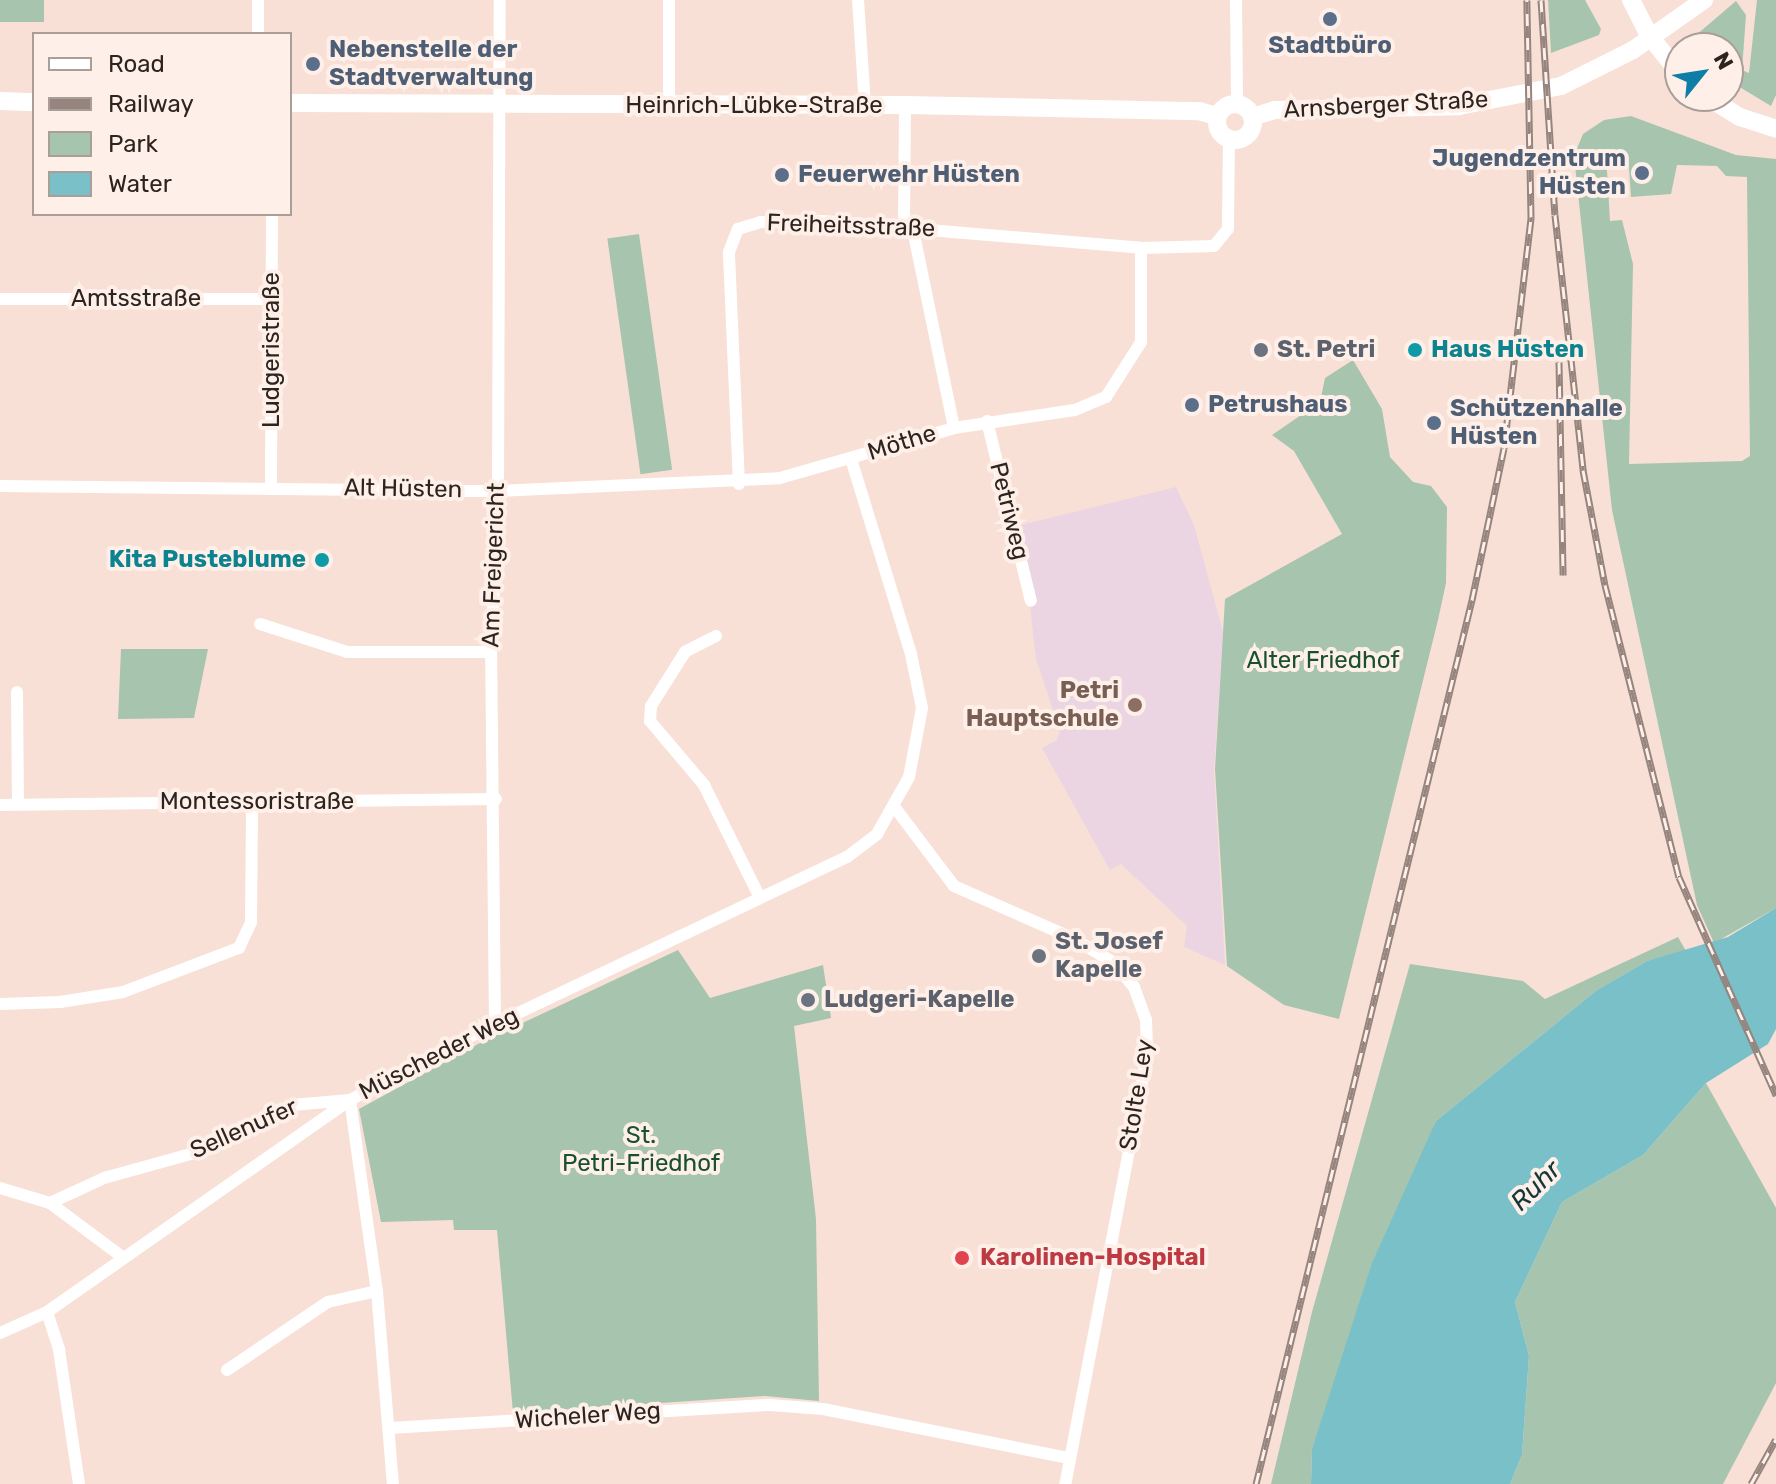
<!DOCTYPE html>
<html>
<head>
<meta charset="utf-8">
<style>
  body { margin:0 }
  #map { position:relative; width:1776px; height:1484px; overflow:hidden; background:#f8e0d6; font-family:Rubik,sans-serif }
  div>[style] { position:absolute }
  .education>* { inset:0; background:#ebd5e2 }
  .green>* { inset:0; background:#a7c4ae; transform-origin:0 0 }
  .water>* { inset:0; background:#79c0c8 }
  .street>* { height:12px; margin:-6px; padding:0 6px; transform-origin:6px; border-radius:6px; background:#fff }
  .secondary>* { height:18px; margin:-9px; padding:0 9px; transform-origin:9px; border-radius:9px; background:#fff }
  .secondary>.ring { margin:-9px; padding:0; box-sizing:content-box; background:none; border:18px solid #fff; border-radius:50% }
  .rail>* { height:7px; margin-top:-3.5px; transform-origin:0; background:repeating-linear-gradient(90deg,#fef0e9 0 12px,#96857e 0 24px); box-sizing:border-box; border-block:2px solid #96857e }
  .dots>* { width:22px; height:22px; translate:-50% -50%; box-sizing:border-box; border:4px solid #fef0e9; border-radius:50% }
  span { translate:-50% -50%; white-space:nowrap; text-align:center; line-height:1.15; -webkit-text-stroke:8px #fef0e9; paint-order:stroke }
  .service-label { font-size:24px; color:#4e5e75; font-weight:700 }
  .left { translate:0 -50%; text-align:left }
  .right { translate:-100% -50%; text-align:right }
  .street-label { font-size:24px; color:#2d2420 }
  .worship-label { font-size:24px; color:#5b616d; font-weight:700 }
  .culture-label { font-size:24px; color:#0d838f; font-weight:700 }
  .park-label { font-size:24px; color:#19502d }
  .education-label { font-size:24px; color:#785e54; font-weight:700 }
  .health-label { font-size:24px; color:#be3a42; font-weight:700 }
  .water-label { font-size:26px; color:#14373b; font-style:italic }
  .legend { position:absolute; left:32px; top:32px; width:260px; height:184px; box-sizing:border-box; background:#fef0e9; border:2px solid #aa9e99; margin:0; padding:10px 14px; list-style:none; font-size:24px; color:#2d2420 }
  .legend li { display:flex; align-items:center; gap:16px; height:40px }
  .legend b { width:40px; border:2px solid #aa9e99 }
  .north { position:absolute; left:1664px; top:32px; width:80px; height:80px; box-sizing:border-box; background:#fef0e9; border:2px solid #aa9e99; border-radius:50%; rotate:60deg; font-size:22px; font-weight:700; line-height:32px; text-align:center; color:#2d2420 }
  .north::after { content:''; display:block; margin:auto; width:28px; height:36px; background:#0e7ea6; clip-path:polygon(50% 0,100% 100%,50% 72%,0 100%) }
</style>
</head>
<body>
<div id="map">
  <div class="education">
    <i style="clip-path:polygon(1176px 487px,1194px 525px,1223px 632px,1214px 771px,1225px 965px,1184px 947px,1187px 926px,1121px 864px,1110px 870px,1042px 748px,1057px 740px,1060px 731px,1036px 659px,1021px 525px)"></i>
  </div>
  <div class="green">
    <i style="left:0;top:0;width:44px;height:22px"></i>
    <i style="clip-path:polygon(1548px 0,1585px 0,1601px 29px,1599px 35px,1551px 53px)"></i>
    <i style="clip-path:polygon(1757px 0,1776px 0,1776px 95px,1771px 106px,1728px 80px,1728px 48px,1681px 48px,1736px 1px,1746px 15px,1742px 70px,1749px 73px)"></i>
    <i style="clip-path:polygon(evenodd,1631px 116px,1736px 155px,1776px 159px,1776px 908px,1714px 943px,1697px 905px,1612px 510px,1574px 156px,1583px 134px,1604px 120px,1631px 116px,1606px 154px,1628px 154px,1631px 197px,1671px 194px,1677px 165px,1717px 166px,1726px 176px,1747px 177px,1750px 456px,1742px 461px,1629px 464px,1633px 264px,1622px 220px,1610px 221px,1606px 154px)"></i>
    <i style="left:639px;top:234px;width:238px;height:32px;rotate:82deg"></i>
    <i style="clip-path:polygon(1353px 360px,1382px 409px,1390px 457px,1413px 482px,1431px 486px,1447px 507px,1446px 583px,1438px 620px,1339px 1019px,1284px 1005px,1227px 966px,1215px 769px,1225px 599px,1342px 534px,1294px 451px,1272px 435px,1320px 402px,1325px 378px)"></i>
    <i style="clip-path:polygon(121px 649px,208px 649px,194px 718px,118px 719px)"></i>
    <i style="clip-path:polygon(1678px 937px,1686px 951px,1647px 961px,1597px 990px,1436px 1121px,1312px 1449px,1311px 1484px,1271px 1484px,1312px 1312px,1410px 964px,1523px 981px,1545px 999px)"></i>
    <i style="clip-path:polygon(678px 950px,710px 998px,823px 965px,831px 1018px,794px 1026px,816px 1219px,819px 1401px,765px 1396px,513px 1413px,497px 1230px,454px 1230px,453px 1220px,381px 1222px,359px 1109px,480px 1043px)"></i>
    <i style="clip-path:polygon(1706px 1083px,1776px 1208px,1776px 1383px,1723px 1484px,1510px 1484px,1522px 1455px,1529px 1356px,1515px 1302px,1562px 1202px,1643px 1155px)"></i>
  </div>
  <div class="water">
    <i style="clip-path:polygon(1776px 908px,1776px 1029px,1768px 1044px,1706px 1083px,1643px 1155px,1562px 1202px,1515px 1302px,1529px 1356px,1522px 1455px,1510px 1484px,1311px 1484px,1312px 1449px,1372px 1263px,1436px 1121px,1597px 990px,1647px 961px,1728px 937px)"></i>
  </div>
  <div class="street">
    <i style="left:258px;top:0;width:34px;rotate:90deg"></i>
    <i style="left:669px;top:0;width:108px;rotate:90deg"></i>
    <i style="left:858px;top:0;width:106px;rotate:86.2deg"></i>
    <i style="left:1236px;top:0;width:104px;rotate:89.4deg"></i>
    <i style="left:904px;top:225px;width:120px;rotate:-89.5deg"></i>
    <i style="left:912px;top:225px;width:207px;rotate:78.3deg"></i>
    <i style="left:0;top:299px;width:272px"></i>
    <i style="left:987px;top:421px;width:185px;rotate:76.3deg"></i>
    <i style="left:739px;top:484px;width:232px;rotate:-92.5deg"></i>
    <i style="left:729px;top:252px;width:25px;rotate:-69deg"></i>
    <i style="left:738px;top:229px;width:24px;rotate:-17deg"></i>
    <i style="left:761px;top:222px;width:61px;rotate:-0.9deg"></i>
    <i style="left:822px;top:221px;width:320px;rotate:4.8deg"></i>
    <i style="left:1141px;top:248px;width:73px;rotate:-1.6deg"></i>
    <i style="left:1214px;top:246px;width:22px;rotate:-51deg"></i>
    <i style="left:1228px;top:229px;width:90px;rotate:-89.4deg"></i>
    <i style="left:0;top:486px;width:498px;rotate:0.6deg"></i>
    <i style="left:498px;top:491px;width:282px;rotate:-2.6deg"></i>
    <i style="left:780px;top:478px;width:181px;rotate:-16deg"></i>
    <i style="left:954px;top:428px;width:122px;rotate:-8.5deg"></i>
    <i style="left:1075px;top:410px;width:34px;rotate:-23deg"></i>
    <i style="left:1106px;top:397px;width:65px;rotate:-57.5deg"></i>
    <i style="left:1141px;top:342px;width:94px;rotate:-90deg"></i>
    <i style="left:271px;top:486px;width:272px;rotate:-89.8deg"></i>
    <i style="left:260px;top:624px;width:91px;rotate:17.8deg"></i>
    <i style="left:347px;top:652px;width:144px"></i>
    <i style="left:716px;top:636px;width:35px;rotate:153deg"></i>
    <i style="left:685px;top:652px;width:64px;rotate:122.2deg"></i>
    <i style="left:651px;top:706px;width:15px;rotate:94deg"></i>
    <i style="left:650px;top:721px;width:84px;rotate:49.8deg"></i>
    <i style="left:704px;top:785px;width:126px;rotate:63.6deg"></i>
    <i style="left:17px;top:692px;width:112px;rotate:89.5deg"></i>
    <i style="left:0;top:805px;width:496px;rotate:-0.7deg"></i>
    <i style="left:896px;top:809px;width:96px;rotate:53deg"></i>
    <i style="left:954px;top:886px;width:131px;rotate:23.8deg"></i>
    <i style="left:1074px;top:939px;width:45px;rotate:30.5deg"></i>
    <i style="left:1113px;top:962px;width:33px;rotate:50deg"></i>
    <i style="left:1134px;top:987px;width:35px;rotate:70deg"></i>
    <i style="left:1146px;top:1020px;width:36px;rotate:88deg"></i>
    <i style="left:1147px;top:1056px;width:436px;rotate:100.8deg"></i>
    <i style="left:0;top:1004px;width:60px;rotate:-1.9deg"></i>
    <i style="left:60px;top:1002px;width:64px;rotate:-9deg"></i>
    <i style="left:123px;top:992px;width:124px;rotate:-20.8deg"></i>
    <i style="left:239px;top:948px;width:29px;rotate:-65deg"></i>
    <i style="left:251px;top:922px;width:118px;rotate:-89.5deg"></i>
    <i style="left:495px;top:1024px;width:372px;rotate:-90.6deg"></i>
    <i style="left:491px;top:652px;width:161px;rotate:-87.5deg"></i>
    <i style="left:498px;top:491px;width:491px;rotate:-89.8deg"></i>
    <i style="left:350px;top:1100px;width:193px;rotate:82deg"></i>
    <i style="left:377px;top:1291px;width:194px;rotate:85.3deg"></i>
    <i style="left:0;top:1188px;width:52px;rotate:16.7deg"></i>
    <i style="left:50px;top:1203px;width:89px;rotate:36.7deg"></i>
    <i style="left:50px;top:1203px;width:60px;rotate:-24.8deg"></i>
    <i style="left:104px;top:1178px;width:105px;rotate:-15.5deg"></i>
    <i style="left:205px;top:1150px;width:98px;rotate:-27.3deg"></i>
    <i style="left:292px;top:1105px;width:58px;rotate:-4.9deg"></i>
    <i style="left:47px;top:1312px;width:40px;rotate:72deg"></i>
    <i style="left:59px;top:1350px;width:135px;rotate:81.5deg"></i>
    <i style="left:0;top:1333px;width:51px;rotate:-24.1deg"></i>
    <i style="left:47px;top:1312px;width:370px;rotate:-35deg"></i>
    <i style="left:350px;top:1100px;width:164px;rotate:-27.7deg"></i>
    <i style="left:495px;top:1024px;width:390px;rotate:-25.4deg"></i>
    <i style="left:847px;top:857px;width:38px;rotate:-37deg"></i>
    <i style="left:877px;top:834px;width:65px;rotate:-60.7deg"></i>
    <i style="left:909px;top:777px;width:70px;rotate:-79.3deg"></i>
    <i style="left:922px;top:708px;width:55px;rotate:-101.5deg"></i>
    <i style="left:911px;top:654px;width:204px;rotate:-107.1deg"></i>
    <i style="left:227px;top:1370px;width:122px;rotate:-34deg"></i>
    <i style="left:328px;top:1302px;width:50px;rotate:-12.7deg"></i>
    <i style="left:390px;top:1428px;width:381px;rotate:-3.5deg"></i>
    <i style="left:770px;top:1405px;width:53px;rotate:4.3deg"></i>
    <i style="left:823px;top:1409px;width:251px;rotate:11.3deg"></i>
  </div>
  <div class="secondary">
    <i style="left:1631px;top:0;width:38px;rotate:63deg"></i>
    <i style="left:1648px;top:34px;width:51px;rotate:51.3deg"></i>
    <i style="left:1706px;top:96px;width:40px;rotate:32deg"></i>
    <i style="left:1740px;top:117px;width:38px;rotate:18deg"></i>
    <i style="left:0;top:101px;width:34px;rotate:2deg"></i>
    <i style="left:290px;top:103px;width:615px;rotate:0.19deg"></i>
    <i style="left:905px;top:105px;width:294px;rotate:1.2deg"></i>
    <i style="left:1199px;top:111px;width:19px;rotate:16deg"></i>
    <i class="ring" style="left:1217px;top:104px;width:18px;height:18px"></i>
    <i style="left:1252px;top:117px;width:24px;rotate:-17deg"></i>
    <i style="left:1275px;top:110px;width:184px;rotate:-1.2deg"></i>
    <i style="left:1459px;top:106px;width:104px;rotate:-11.1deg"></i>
    <i style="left:1561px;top:86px;width:80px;rotate:-26.6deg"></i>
    <i style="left:1633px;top:50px;width:87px;rotate:-35.2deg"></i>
  </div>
  <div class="rail">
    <i style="left:1541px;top:0;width:215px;rotate:86.3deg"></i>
    <i style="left:1555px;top:215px;width:257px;rotate:83.7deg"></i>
    <i style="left:1583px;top:470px;width:117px;rotate:79.2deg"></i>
    <i style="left:1605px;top:585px;width:301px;rotate:75.8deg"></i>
    <i style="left:1679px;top:877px;width:239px;rotate:66deg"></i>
    <i style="left:1559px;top:362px;width:213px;rotate:88.9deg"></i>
    <i style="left:1256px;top:1484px;width:910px;rotate:-76.27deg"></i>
    <i style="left:1472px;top:600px;width:155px;rotate:-78.1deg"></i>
    <i style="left:1504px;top:448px;width:233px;rotate:-83.3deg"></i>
    <i style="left:1531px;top:217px;width:217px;rotate:-91.1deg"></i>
    <i style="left:1751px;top:1484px;width:51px;rotate:-60.9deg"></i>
  </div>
  <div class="dots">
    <i style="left:1330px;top:19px;background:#5c6f8a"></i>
    <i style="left:313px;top:64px;background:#5c6f8a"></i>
    <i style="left:1642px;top:173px;background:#5c6f8a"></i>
    <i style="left:782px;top:175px;background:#5c6f8a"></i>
    <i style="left:1261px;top:350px;background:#6b7280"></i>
    <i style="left:1415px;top:350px;background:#0f9aa8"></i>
    <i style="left:1192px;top:405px;background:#5c6f8a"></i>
    <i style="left:1434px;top:423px;background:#5c6f8a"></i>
    <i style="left:322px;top:560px;background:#0f9aa8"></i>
    <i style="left:1135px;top:705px;background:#8d6e63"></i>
    <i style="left:1039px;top:956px;background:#6b7280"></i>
    <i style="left:808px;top:1000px;background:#6b7280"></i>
    <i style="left:962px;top:1258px;background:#e0444e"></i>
  </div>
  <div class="service-label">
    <span style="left:1330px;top:46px">Stadtbüro</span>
    <span class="left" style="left:329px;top:64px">Nebenstelle der<br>Stadtverwaltung</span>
    <span class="right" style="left:1626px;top:173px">Jugendzentrum<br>Hüsten</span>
    <span class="left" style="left:798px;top:175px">Feuerwehr Hüsten</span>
    <span class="left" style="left:1208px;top:405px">Petrushaus</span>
    <span class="left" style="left:1450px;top:423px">Schützenhalle<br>Hüsten</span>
  </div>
  <div class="street-label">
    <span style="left:1386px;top:105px;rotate:-3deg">Arnsberger Straße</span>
    <span style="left:754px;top:106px">Heinrich-Lübke-Straße</span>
    <span style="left:851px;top:226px;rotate:2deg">Freiheitsstraße</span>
    <span style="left:136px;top:299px">Amtsstraße</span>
    <span style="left:272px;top:350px;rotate:-90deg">Ludgeristraße</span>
    <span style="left:902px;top:443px;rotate:-17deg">Möthe</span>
    <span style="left:403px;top:489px;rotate:1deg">Alt Hüsten</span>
    <span style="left:1009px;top:511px;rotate:76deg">Petriweg</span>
    <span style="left:494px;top:565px;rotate:-88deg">Am Freigericht</span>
    <span style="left:257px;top:802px">Montessoristraße</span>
    <span style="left:439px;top:1054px;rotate:-27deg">Müscheder Weg</span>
    <span style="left:1137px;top:1095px;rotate:-81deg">Stolte Ley</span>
    <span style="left:244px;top:1129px;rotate:-24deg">Sellenufer</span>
    <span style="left:588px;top:1416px;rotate:-4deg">Wicheler Weg</span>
  </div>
  <div class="worship-label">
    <span class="left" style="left:1277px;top:350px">St. Petri</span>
    <span class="left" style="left:1055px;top:956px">St. Josef<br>Kapelle</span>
    <span class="left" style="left:824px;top:1000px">Ludgeri-Kapelle</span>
  </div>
  <div class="culture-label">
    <span class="left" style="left:1431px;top:350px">Haus Hüsten</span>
    <span class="right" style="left:306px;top:560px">Kita Pusteblume</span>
  </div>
  <div class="park-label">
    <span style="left:1323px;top:661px">Alter Friedhof</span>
    <span style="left:641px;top:1150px">St.<br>Petri-Friedhof</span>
  </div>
  <div class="education-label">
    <span class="right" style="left:1119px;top:705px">Petri<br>Hauptschule</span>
  </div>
  <div class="health-label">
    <span class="left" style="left:980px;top:1258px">Karolinen-Hospital</span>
  </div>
  <div class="water-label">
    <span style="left:1536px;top:1186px;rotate:-45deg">Ruhr</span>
  </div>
  <ul class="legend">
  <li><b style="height:10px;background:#fff"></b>Road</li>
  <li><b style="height:10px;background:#96857e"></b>Railway</li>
  <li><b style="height:22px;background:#a7c4ae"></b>Park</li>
  <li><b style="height:22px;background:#79c0c8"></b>Water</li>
  </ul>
  <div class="north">N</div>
</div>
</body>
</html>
